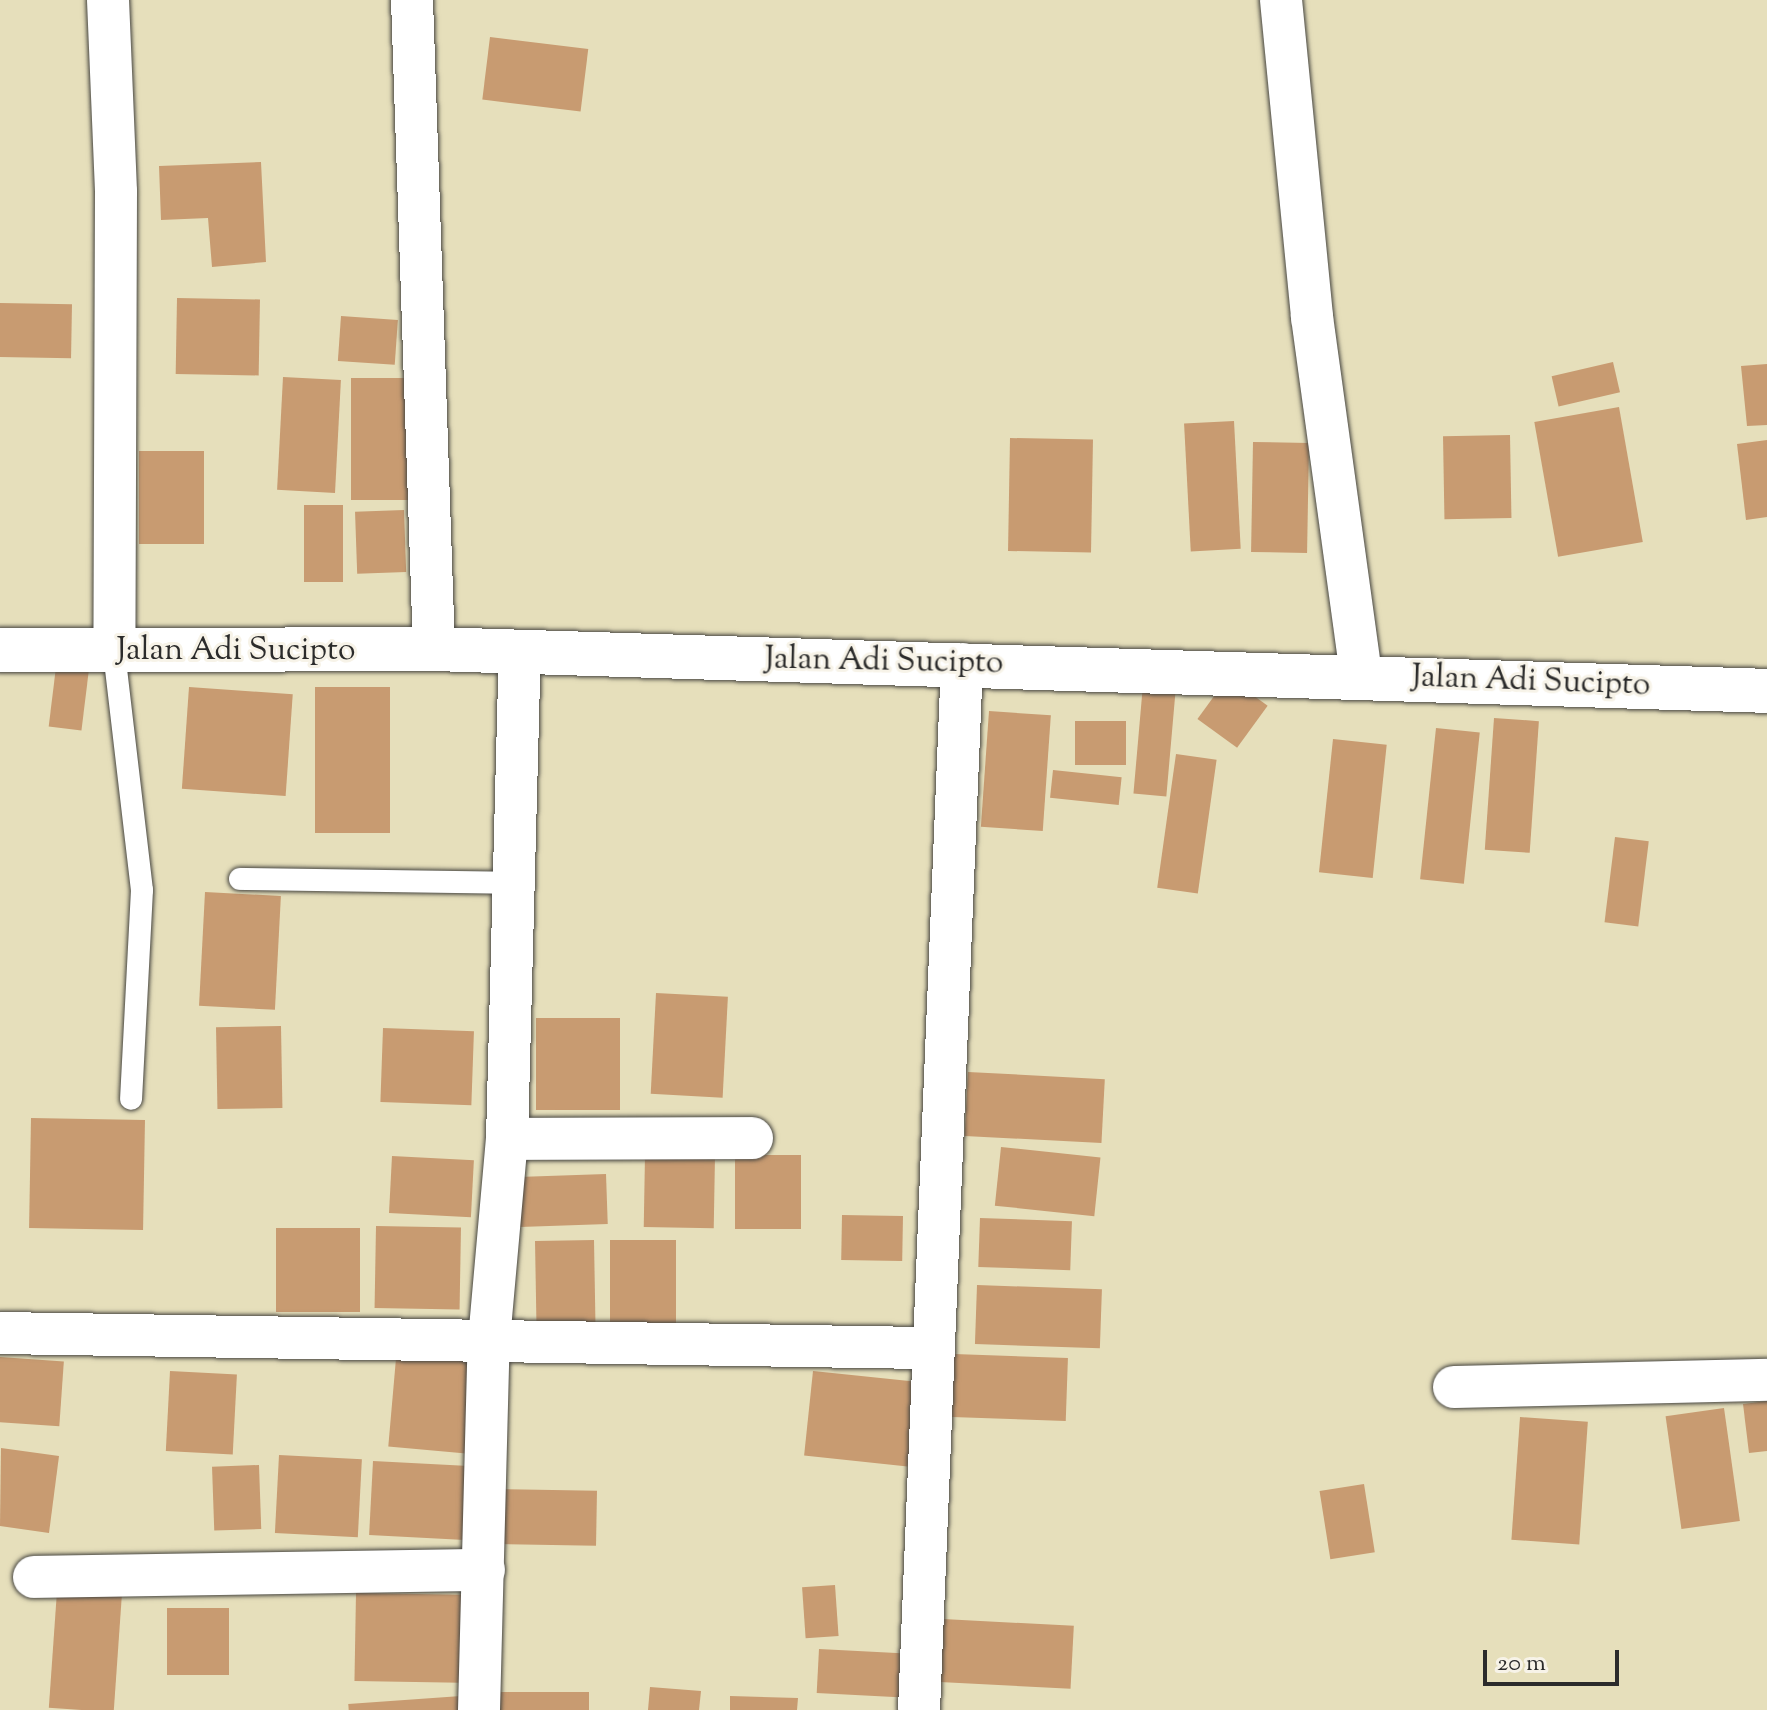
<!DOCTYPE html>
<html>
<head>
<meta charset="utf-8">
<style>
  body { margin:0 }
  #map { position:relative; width:1767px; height:1710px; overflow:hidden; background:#e6dfbb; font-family:"Sorts Mill Goudy",serif }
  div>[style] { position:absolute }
  .building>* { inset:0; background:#c89b71; transform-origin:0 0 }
  .roads { filter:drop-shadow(0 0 2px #474641) drop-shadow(0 0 2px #474641) }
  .service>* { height:22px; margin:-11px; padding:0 11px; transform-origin:11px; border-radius:11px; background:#fff }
  .minor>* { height:42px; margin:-21px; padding:0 21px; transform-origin:21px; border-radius:21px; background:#fff }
  .tertiary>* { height:44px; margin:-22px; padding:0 22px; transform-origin:22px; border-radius:22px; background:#fff }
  span { translate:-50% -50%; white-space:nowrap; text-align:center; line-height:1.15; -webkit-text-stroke:6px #f7f3e8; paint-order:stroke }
  .street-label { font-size:32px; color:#2b2b2b }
  .scale { position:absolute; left:1483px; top:1650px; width:136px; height:36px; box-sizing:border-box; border:4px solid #2b2b2b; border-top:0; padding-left:10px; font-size:24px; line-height:28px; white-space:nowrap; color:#2b2b2b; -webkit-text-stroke:6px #f7f3e8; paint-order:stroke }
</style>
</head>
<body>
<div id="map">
  <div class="building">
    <i style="left:490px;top:37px;width:99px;height:63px;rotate:7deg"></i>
    <i style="clip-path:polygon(261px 162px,266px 262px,212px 267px,208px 218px,161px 220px,159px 166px)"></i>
    <i style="left:177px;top:298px;width:83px;height:76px;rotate:1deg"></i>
    <i style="left:0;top:303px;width:72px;height:54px;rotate:1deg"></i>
    <i style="left:341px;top:316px;width:57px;height:45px;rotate:4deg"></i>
    <i style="left:1613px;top:362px;width:31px;height:63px;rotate:77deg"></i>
    <i style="clip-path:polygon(1767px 364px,1767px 425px,1747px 426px,1741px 366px)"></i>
    <i style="left:283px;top:377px;width:58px;height:113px;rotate:3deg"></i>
    <i style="left:351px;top:378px;width:59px;height:122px"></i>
    <i style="left:1619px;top:407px;width:137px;height:86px;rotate:80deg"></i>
    <i style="left:1234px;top:421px;width:128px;height:50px;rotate:87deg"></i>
    <i style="left:1510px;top:435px;width:83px;height:67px;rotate:89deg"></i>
    <i style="left:1010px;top:438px;width:83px;height:113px;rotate:1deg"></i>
    <i style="clip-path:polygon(1767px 440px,1767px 517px,1746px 520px,1737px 444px)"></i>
    <i style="left:1253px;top:442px;width:56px;height:110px;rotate:1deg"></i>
    <i style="left:139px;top:451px;width:65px;height:93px"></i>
    <i style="left:304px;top:505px;width:39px;height:77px"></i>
    <i style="left:404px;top:510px;width:62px;height:49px;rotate:88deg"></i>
    <i style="left:56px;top:667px;width:33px;height:60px;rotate:7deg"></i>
    <i style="left:1144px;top:673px;width:33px;height:121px;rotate:5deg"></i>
    <i style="left:1228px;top:677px;width:49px;height:52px;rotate:36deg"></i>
    <i style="left:189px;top:687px;width:104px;height:102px;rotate:4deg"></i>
    <i style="left:315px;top:687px;width:75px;height:146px"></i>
    <i style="left:989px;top:711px;width:62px;height:116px;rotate:4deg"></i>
    <i style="left:1494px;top:718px;width:45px;height:132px;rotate:4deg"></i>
    <i style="left:1075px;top:721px;width:51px;height:44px"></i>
    <i style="left:1436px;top:728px;width:44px;height:152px;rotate:6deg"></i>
    <i style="left:1333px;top:739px;width:54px;height:134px;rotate:6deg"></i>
    <i style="left:1176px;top:754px;width:41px;height:135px;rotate:8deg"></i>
    <i style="left:1053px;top:770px;width:69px;height:28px;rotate:6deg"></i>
    <i style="left:1615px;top:837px;width:34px;height:86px;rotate:7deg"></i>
    <i style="left:205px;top:892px;width:76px;height:114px;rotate:3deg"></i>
    <i style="left:656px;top:993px;width:72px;height:101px;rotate:3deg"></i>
    <i style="left:536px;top:1018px;width:84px;height:92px"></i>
    <i style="left:281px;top:1026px;width:82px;height:65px;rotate:89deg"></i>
    <i style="left:383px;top:1028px;width:91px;height:74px;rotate:2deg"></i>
    <i style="left:968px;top:1072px;width:137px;height:64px;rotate:3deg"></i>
    <i style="left:31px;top:1118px;width:114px;height:110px;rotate:1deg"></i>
    <i style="left:1001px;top:1147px;width:100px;height:59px;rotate:6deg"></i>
    <i style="left:645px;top:1155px;width:70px;height:72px;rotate:1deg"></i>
    <i style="left:735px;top:1155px;width:66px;height:74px"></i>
    <i style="left:392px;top:1156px;width:82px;height:57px;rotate:3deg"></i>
    <i style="left:606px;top:1174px;width:50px;height:88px;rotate:88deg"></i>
    <i style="left:842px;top:1215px;width:61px;height:45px;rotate:1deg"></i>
    <i style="left:980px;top:1218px;width:92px;height:49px;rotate:2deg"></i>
    <i style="left:376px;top:1226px;width:85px;height:82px;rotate:1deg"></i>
    <i style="left:276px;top:1228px;width:84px;height:84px"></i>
    <i style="left:594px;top:1240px;width:83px;height:59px;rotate:89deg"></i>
    <i style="left:610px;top:1240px;width:66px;height:83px"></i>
    <i style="left:977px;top:1285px;width:125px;height:59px;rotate:2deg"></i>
    <i style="left:397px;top:1347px;width:78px;height:100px;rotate:5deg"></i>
    <i style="left:954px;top:1354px;width:114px;height:63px;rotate:2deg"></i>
    <i style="left:0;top:1357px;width:64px;height:65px;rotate:4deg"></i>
    <i style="left:170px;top:1371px;width:67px;height:80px;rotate:3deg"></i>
    <i style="left:813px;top:1371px;width:104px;height:85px;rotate:6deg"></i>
    <i style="clip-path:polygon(1767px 1401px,1767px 1451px,1749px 1453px,1743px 1404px)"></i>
    <i style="left:1724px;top:1408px;width:114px;height:59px;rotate:82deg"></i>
    <i style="left:1520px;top:1417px;width:68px;height:123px;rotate:4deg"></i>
    <i style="clip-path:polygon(1px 1448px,59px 1456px,49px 1533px,0 1526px)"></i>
    <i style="left:279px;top:1455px;width:83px;height:78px;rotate:3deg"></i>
    <i style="left:373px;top:1461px;width:96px;height:74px;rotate:3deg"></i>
    <i style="left:259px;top:1465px;width:64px;height:47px;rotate:88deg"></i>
    <i style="left:1364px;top:1484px;width:69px;height:45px;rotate:81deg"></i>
    <i style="left:496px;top:1489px;width:101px;height:55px;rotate:1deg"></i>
    <i style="left:835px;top:1585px;width:51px;height:33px;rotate:86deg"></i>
    <i style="left:57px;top:1591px;width:65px;height:117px;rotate:4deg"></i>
    <i style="left:356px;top:1593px;width:106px;height:88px;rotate:1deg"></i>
    <i style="left:167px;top:1608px;width:62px;height:67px"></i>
    <i style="left:943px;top:1619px;width:131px;height:63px;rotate:3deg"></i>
    <i style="left:819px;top:1649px;width:87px;height:44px;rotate:3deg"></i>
    <i style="clip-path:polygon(650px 1687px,701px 1691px,699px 1710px,648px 1710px)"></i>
    <i style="left:589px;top:1692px;width:18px;height:98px;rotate:90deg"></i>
    <i style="left:461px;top:1696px;width:14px;height:113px;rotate:86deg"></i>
    <i style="clip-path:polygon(730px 1696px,798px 1698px,797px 1710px,730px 1710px)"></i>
  </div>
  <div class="roads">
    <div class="service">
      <i style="left:114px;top:652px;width:240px;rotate:83.3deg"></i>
      <i style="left:142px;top:890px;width:209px;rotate:93deg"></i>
      <i style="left:240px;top:879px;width:274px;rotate:0.8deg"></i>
    </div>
    <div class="minor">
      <i style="left:108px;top:0;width:192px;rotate:87.6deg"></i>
      <i style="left:116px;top:192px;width:460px;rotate:90.2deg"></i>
      <i style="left:412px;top:0;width:649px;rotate:88.06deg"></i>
      <i style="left:1281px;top:0;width:319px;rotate:84.4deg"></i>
      <i style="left:1312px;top:317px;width:362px;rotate:82.2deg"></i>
      <i style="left:507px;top:1139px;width:245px;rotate:-0.2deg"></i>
      <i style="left:0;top:1333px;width:929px;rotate:0.93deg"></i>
      <i style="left:1454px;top:1387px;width:313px;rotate:-1.3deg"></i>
      <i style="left:34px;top:1577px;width:450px;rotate:-0.9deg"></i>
      <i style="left:479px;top:1710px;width:370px;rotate:-88.5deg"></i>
      <i style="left:489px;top:1340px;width:202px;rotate:-84.9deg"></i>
      <i style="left:507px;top:1139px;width:486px;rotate:-88.5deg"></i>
      <i style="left:919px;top:1710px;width:1047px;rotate:-87.65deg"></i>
    </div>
    <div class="tertiary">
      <i style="left:0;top:650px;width:434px;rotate:-0.1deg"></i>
      <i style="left:434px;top:649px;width:1334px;rotate:1.8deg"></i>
    </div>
  </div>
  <div class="street-label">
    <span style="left:236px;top:651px">Jalan Adi Sucipto</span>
    <span style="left:884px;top:662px;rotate:1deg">Jalan Adi Sucipto</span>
    <span style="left:1531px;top:682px;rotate:2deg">Jalan Adi Sucipto</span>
  </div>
  <div class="scale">20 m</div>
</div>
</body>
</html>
